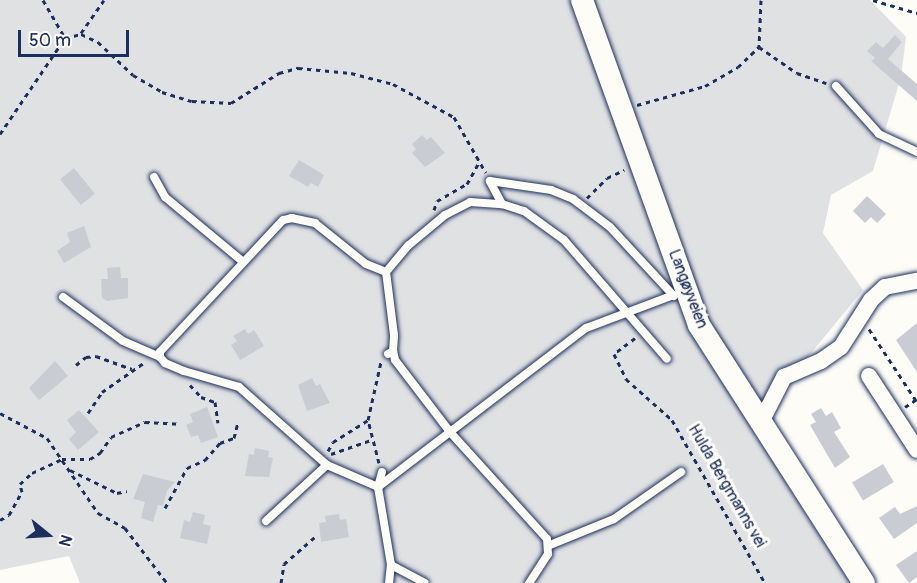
<!DOCTYPE html>
<html>
<head>
<meta charset="utf-8">
<style>
  body { margin:0 }
  #map { position:relative; width:917px; height:583px; overflow:hidden; background:#fdfcf7; font-family:Pangolin,sans-serif }
  div>[style] { position:absolute }
  .green>* { inset:0; background:#e0e1e3 }
  .building>* { inset:0; background:#c9ccd3; transform-origin:0 0 }
  .path>* { height:3px; margin-top:-1.5px; transform-origin:0; background:repeating-linear-gradient(90deg,#1b2f5e 0 4.5px,transparent 0 9px) }
  .roads { filter:drop-shadow(0 0 2px #1b2f5e) drop-shadow(0 0 2px #1b2f5e) }
  .lane>* { height:8px; margin:-4px; padding:0 4px; transform-origin:4px; border-radius:4px; background:#fdfcf7 }
  .street>* { height:16px; margin:-8px; padding:0 8px; transform-origin:8px; border-radius:8px; background:#fdfcf7 }
  .secondary>* { height:22px; margin:-11px; padding:0 11px; transform-origin:11px; border-radius:11px; background:#fdfcf7 }
  span { translate:-50% -50%; white-space:nowrap; text-align:center; line-height:1.15; -webkit-text-stroke:6px #fdfcf7; paint-order:stroke }
  .street-label { font-size:16px; color:#1b2f5e }
  .north { position:absolute; left:18px; top:505px; width:60px; height:60px; -webkit-text-stroke:4px #fdfcf7; paint-order:stroke; rotate:108deg; font-size:16px; font-weight:700; line-height:24px; text-align:center; color:#1b2f5e }
  .north::after { content:''; display:block; margin:auto; width:21px; height:27px; background:#1b2f5e; clip-path:polygon(50% 0,100% 100%,50% 72%,0 100%) }
  .scale { position:absolute; left:18px; top:30px; width:111px; height:27px; box-sizing:border-box; border:3px solid #1b2f5e; border-top:0; padding-left:8px; font-size:18px; line-height:21px; white-space:nowrap; color:#1b2f5e; -webkit-text-stroke:4px #fdfcf7; paint-order:stroke }
</style>
</head>
<body>
<div id="map">
  <div class="green">
    <i style="clip-path:polygon(0 0,870px 0,906px 37px,901px 77px,873px 171px,831px 195px,823px 233px,863px 290px,779px 392px,762px 439px,852px 583px,80px 583px,69px 556px,0 570px)"></i>
  </div>
  <div class="building">
    <i style="clip-path:polygon(895px 35px,902px 42px,888px 59px,917px 84px,917px 101px,871px 61px,875px 58px,867px 51px,876px 42px,883px 48px)"></i>
    <i style="clip-path:polygon(422px 135px,427px 140px,431px 137px,445px 153px,425px 167px,412px 153px,416px 149px,412px 144px)"></i>
    <i style="clip-path:polygon(299px 160px,324px 175px,318px 187px,311px 183px,308px 187px,289px 176px)"></i>
    <i style="left:74px;top:168px;width:33px;height:18px;rotate:51deg"></i>
    <i style="clip-path:polygon(867px 196px,886px 214px,877px 223px,871px 217px,865px 223px,853px 211px)"></i>
    <i style="clip-path:polygon(84px 226px,91px 247px,64px 263px,57px 251px,70px 242px,67px 233px)"></i>
    <i style="clip-path:polygon(120px 267px,121px 278px,128px 278px,128px 298px,107px 301px,102px 298px,101px 279px,108px 279px,107px 268px)"></i>
    <i style="clip-path:polygon(917px 323px,917px 372px,896px 340px)"></i>
    <i style="clip-path:polygon(245px 329px,248px 334px,254px 330px,264px 346px,240px 360px,231px 345px,237px 341px,233px 336px)"></i>
    <i style="clip-path:polygon(55px 361px,68px 376px,39px 400px,29px 388px)"></i>
    <i style="clip-path:polygon(312px 378px,316px 386px,320px 384px,330px 403px,307px 411px,298px 385px)"></i>
    <i style="clip-path:polygon(207px 407px,218px 437px,201px 443px,198px 435px,191px 437px,186px 425px,193px 422px,190px 414px)"></i>
    <i style="clip-path:polygon(821px 408px,826px 416px,832px 412px,841px 428px,834px 432px,850px 457px,835px 468px,810px 425px,816px 422px,811px 414px)"></i>
    <i style="clip-path:polygon(79px 410px,99px 432px,78px 450px,69px 439px,76px 432px,67px 420px)"></i>
    <i style="clip-path:polygon(255px 448px,269px 451px,268px 457px,273px 458px,269px 477px,245px 476px,249px 454px,254px 455px)"></i>
    <i style="left:883px;top:464px;width:21px;height:36px;rotate:59deg"></i>
    <i style="clip-path:polygon(143px 474px,175px 482px,167px 491px,163px 506px,158px 505px,153px 522px,141px 518px,145px 502px,133px 499px)"></i>
    <i style="clip-path:polygon(917px 506px,917px 523px,894px 539px,879px 518px,895px 507px,900px 514px)"></i>
    <i style="clip-path:polygon(193px 512px,205px 515px,203px 524px,211px 526px,207px 544px,180px 538px,184px 520px,190px 522px)"></i>
    <i style="clip-path:polygon(339px 514px,340px 520px,346px 519px,349px 537px,321px 542px,319px 523px,326px 522px,325px 516px)"></i>
    <i style="clip-path:polygon(917px 551px,917px 577px,909px 583px,896px 565px)"></i>
  </div>
  <div class="path">
    <i style="left:43px;top:0;width:44px;rotate:59.9deg"></i>
    <i style="left:761px;top:0;width:47px;rotate:92.4deg"></i>
    <i style="left:759px;top:47px;width:46px;rotate:34.4deg"></i>
    <i style="left:797px;top:73px;width:31px;rotate:19deg"></i>
    <i style="left:873px;top:0;width:46px;rotate:16.5deg"></i>
    <i style="left:81px;top:33px;width:40px;rotate:-55.1deg"></i>
    <i style="left:65px;top:38px;width:16px;rotate:-14deg"></i>
    <i style="left:81px;top:34px;width:19px;rotate:25deg"></i>
    <i style="left:98px;top:42px;width:48px;rotate:43.3deg"></i>
    <i style="left:133px;top:75px;width:34px;rotate:30deg"></i>
    <i style="left:162px;top:92px;width:31px;rotate:17deg"></i>
    <i style="left:192px;top:101px;width:39px;rotate:3deg"></i>
    <i style="left:231px;top:103px;width:57px;rotate:-32deg"></i>
    <i style="left:279px;top:73px;width:20px;rotate:-15deg"></i>
    <i style="left:298px;top:68px;width:53px;rotate:5.4deg"></i>
    <i style="left:351px;top:73px;width:43px;rotate:14.7deg"></i>
    <i style="left:393px;top:84px;width:69px;rotate:28.4deg"></i>
    <i style="left:454px;top:117px;width:64px;rotate:60.3deg"></i>
    <i style="left:637px;top:105px;width:71px;rotate:-15.6deg"></i>
    <i style="left:705px;top:86px;width:38px;rotate:-30deg"></i>
    <i style="left:738px;top:67px;width:29px;rotate:-44deg"></i>
    <i style="left:0;top:134px;width:116px;rotate:-55.9deg"></i>
    <i style="left:587px;top:198px;width:28px;rotate:-45deg"></i>
    <i style="left:607px;top:178px;width:19px;rotate:-25deg"></i>
    <i style="left:434px;top:210px;width:9px;rotate:-72deg"></i>
    <i style="left:437px;top:201px;width:34px;rotate:-30deg"></i>
    <i style="left:467px;top:184px;width:26px;rotate:-61deg"></i>
    <i style="left:869px;top:329px;width:87px;rotate:56.7deg"></i>
    <i style="left:635px;top:338px;width:26px;rotate:143deg"></i>
    <i style="left:614px;top:354px;width:28px;rotate:64deg"></i>
    <i style="left:626px;top:379px;width:62px;rotate:41.7deg"></i>
    <i style="left:672px;top:420px;width:188px;rotate:60.3deg"></i>
    <i style="left:76px;top:365px;width:13px;rotate:-39deg"></i>
    <i style="left:86px;top:357px;width:10px;rotate:-6deg"></i>
    <i style="left:96px;top:356px;width:38px;rotate:20deg"></i>
    <i style="left:190px;top:385px;width:16px;rotate:47deg"></i>
    <i style="left:201px;top:397px;width:15px;rotate:20deg"></i>
    <i style="left:215px;top:402px;width:21px;rotate:82deg"></i>
    <i style="left:905px;top:407px;width:14px;rotate:-34deg"></i>
    <i style="left:0;top:413px;width:53px;rotate:28deg"></i>
    <i style="left:47px;top:438px;width:91px;rotate:55.8deg"></i>
    <i style="left:98px;top:513px;width:31px;rotate:29deg"></i>
    <i style="left:125px;top:528px;width:69px;rotate:52.6deg"></i>
    <i style="left:88px;top:413px;width:25px;rotate:-56deg"></i>
    <i style="left:102px;top:392px;width:52px;rotate:-34.9deg"></i>
    <i style="left:328px;top:451px;width:10px;rotate:-61deg"></i>
    <i style="left:333px;top:442px;width:41px;rotate:-32.2deg"></i>
    <i style="left:331px;top:454px;width:42px;rotate:-19.3deg"></i>
    <i style="left:379px;top:463px;width:44px;rotate:-104.3deg"></i>
    <i style="left:368px;top:420px;width:59px;rotate:-77.4deg"></i>
    <i style="left:70px;top:470px;width:52px;rotate:26.1deg"></i>
    <i style="left:117px;top:493px;width:10px;rotate:-11deg"></i>
    <i style="left:165px;top:508px;width:46px;rotate:-61.2deg"></i>
    <i style="left:187px;top:468px;width:20px;rotate:-24deg"></i>
    <i style="left:205px;top:460px;width:23px;rotate:-49deg"></i>
    <i style="left:220px;top:443px;width:15px;rotate:-20deg"></i>
    <i style="left:234px;top:438px;width:16px;rotate:-76deg"></i>
    <i style="left:0;top:520px;width:10px;rotate:-29deg"></i>
    <i style="left:9px;top:515px;width:26px;rotate:-61deg"></i>
    <i style="left:22px;top:492px;width:8px;rotate:-104deg"></i>
    <i style="left:20px;top:484px;width:16px;rotate:-43deg"></i>
    <i style="left:32px;top:473px;width:33px;rotate:-25deg"></i>
    <i style="left:62px;top:459px;width:28px"></i>
    <i style="left:90px;top:459px;width:12px;rotate:-31deg"></i>
    <i style="left:100px;top:453px;width:19px;rotate:-55deg"></i>
    <i style="left:111px;top:437px;width:37px;rotate:-24deg"></i>
    <i style="left:145px;top:422px;width:34px;rotate:3deg"></i>
    <i style="left:281px;top:583px;width:19px;rotate:-81deg"></i>
    <i style="left:284px;top:564px;width:43px;rotate:-41.2deg"></i>
  </div>
  <div class="roads">
    <div class="lane">
      <i style="left:836px;top:86px;width:64px;rotate:48.1deg"></i>
      <i style="left:879px;top:134px;width:42px;rotate:25.3deg"></i>
      <i style="left:154px;top:177px;width:23px;rotate:61deg"></i>
      <i style="left:165px;top:197px;width:100px;rotate:39.7deg"></i>
      <i style="left:502px;top:204px;width:23px;rotate:18deg"></i>
      <i style="left:524px;top:211px;width:49px;rotate:35.9deg"></i>
      <i style="left:564px;top:240px;width:157px;rotate:49.1deg"></i>
      <i style="left:386px;top:272px;width:22px;rotate:-158deg"></i>
      <i style="left:366px;top:264px;width:65px;rotate:-141.2deg"></i>
      <i style="left:315px;top:223px;width:24px;rotate:-168deg"></i>
      <i style="left:292px;top:218px;width:9px;rotate:167deg"></i>
      <i style="left:283px;top:220px;width:180px;rotate:133deg"></i>
      <i style="left:160px;top:352px;width:5px;rotate:90deg"></i>
      <i style="left:160px;top:357px;width:8px;rotate:50deg"></i>
      <i style="left:165px;top:363px;width:21px;rotate:23deg"></i>
      <i style="left:184px;top:371px;width:57px;rotate:16.2deg"></i>
      <i style="left:239px;top:387px;width:118px;rotate:41.6deg"></i>
      <i style="left:327px;top:465px;width:56px;rotate:23.3deg"></i>
      <i style="left:378px;top:487px;width:262px;rotate:-37.4deg"></i>
      <i style="left:586px;top:328px;width:91px;rotate:-20.6deg"></i>
      <i style="left:63px;top:297px;width:74px;rotate:36.3deg"></i>
      <i style="left:123px;top:341px;width:40px;rotate:23.4deg"></i>
      <i style="left:393px;top:351px;width:9px;rotate:77deg"></i>
      <i style="left:395px;top:360px;width:91px;rotate:52.6deg"></i>
      <i style="left:450px;top:432px;width:144px;rotate:47.8deg"></i>
      <i style="left:547px;top:539px;width:15px;rotate:86deg"></i>
      <i style="left:548px;top:554px;width:35px;rotate:123deg"></i>
      <i style="left:388px;top:354px;width:6px;rotate:-31deg"></i>
      <i style="left:393px;top:351px;width:16px;rotate:-86deg"></i>
      <i style="left:394px;top:335px;width:64px;rotate:-97.2deg"></i>
      <i style="left:386px;top:272px;width:35px;rotate:-50deg"></i>
      <i style="left:409px;top:245px;width:47px;rotate:-39.8deg"></i>
      <i style="left:445px;top:215px;width:28px;rotate:-27deg"></i>
      <i style="left:470px;top:202px;width:32px;rotate:4deg"></i>
      <i style="left:502px;top:204px;width:26px;rotate:-118deg"></i>
      <i style="left:490px;top:181px;width:62px;rotate:8.4deg"></i>
      <i style="left:551px;top:190px;width:24px;rotate:22deg"></i>
      <i style="left:573px;top:199px;width:46px;rotate:37.1deg"></i>
      <i style="left:610px;top:227px;width:94px;rotate:47.2deg"></i>
      <i style="left:382px;top:472px;width:16px;rotate:105deg"></i>
      <i style="left:378px;top:487px;width:79px;rotate:80.5deg"></i>
      <i style="left:391px;top:565px;width:38px;rotate:28deg"></i>
      <i style="left:266px;top:521px;width:83px;rotate:-42.6deg"></i>
      <i style="left:550px;top:545px;width:69px;rotate:-22.1deg"></i>
      <i style="left:614px;top:519px;width:82px;rotate:-35deg"></i>
      <i style="left:389px;top:583px;width:18px;rotate:-84deg"></i>
    </div>
    <div class="street">
      <i style="left:869px;top:376px;width:88px;rotate:57deg"></i>
      <i style="left:761px;top:422px;width:51px;rotate:-62.9deg"></i>
      <i style="left:784px;top:377px;width:40px;rotate:-23.4deg"></i>
      <i style="left:821px;top:361px;width:24px;rotate:-35deg"></i>
      <i style="left:841px;top:347px;width:56px;rotate:-57.4deg"></i>
      <i style="left:871px;top:300px;width:19px;rotate:-43deg"></i>
      <i style="left:885px;top:287px;width:33px;rotate:-11deg"></i>
    </div>
    <div class="secondary">
      <i style="left:582px;top:0;width:345px;rotate:70.2deg"></i>
      <i style="left:699px;top:325px;width:306px;rotate:57.4deg"></i>
    </div>
  </div>
  <div class="street-label">
    <span style="left:688px;top:289px;rotate:69deg">Langøyveien</span>
    <span style="left:727px;top:486px;rotate:60deg">Hulda Bergmanns vei</span>
  </div>
  <div class="north">N</div>
  <div class="scale">50 m</div>
</div>
</body>
</html>
